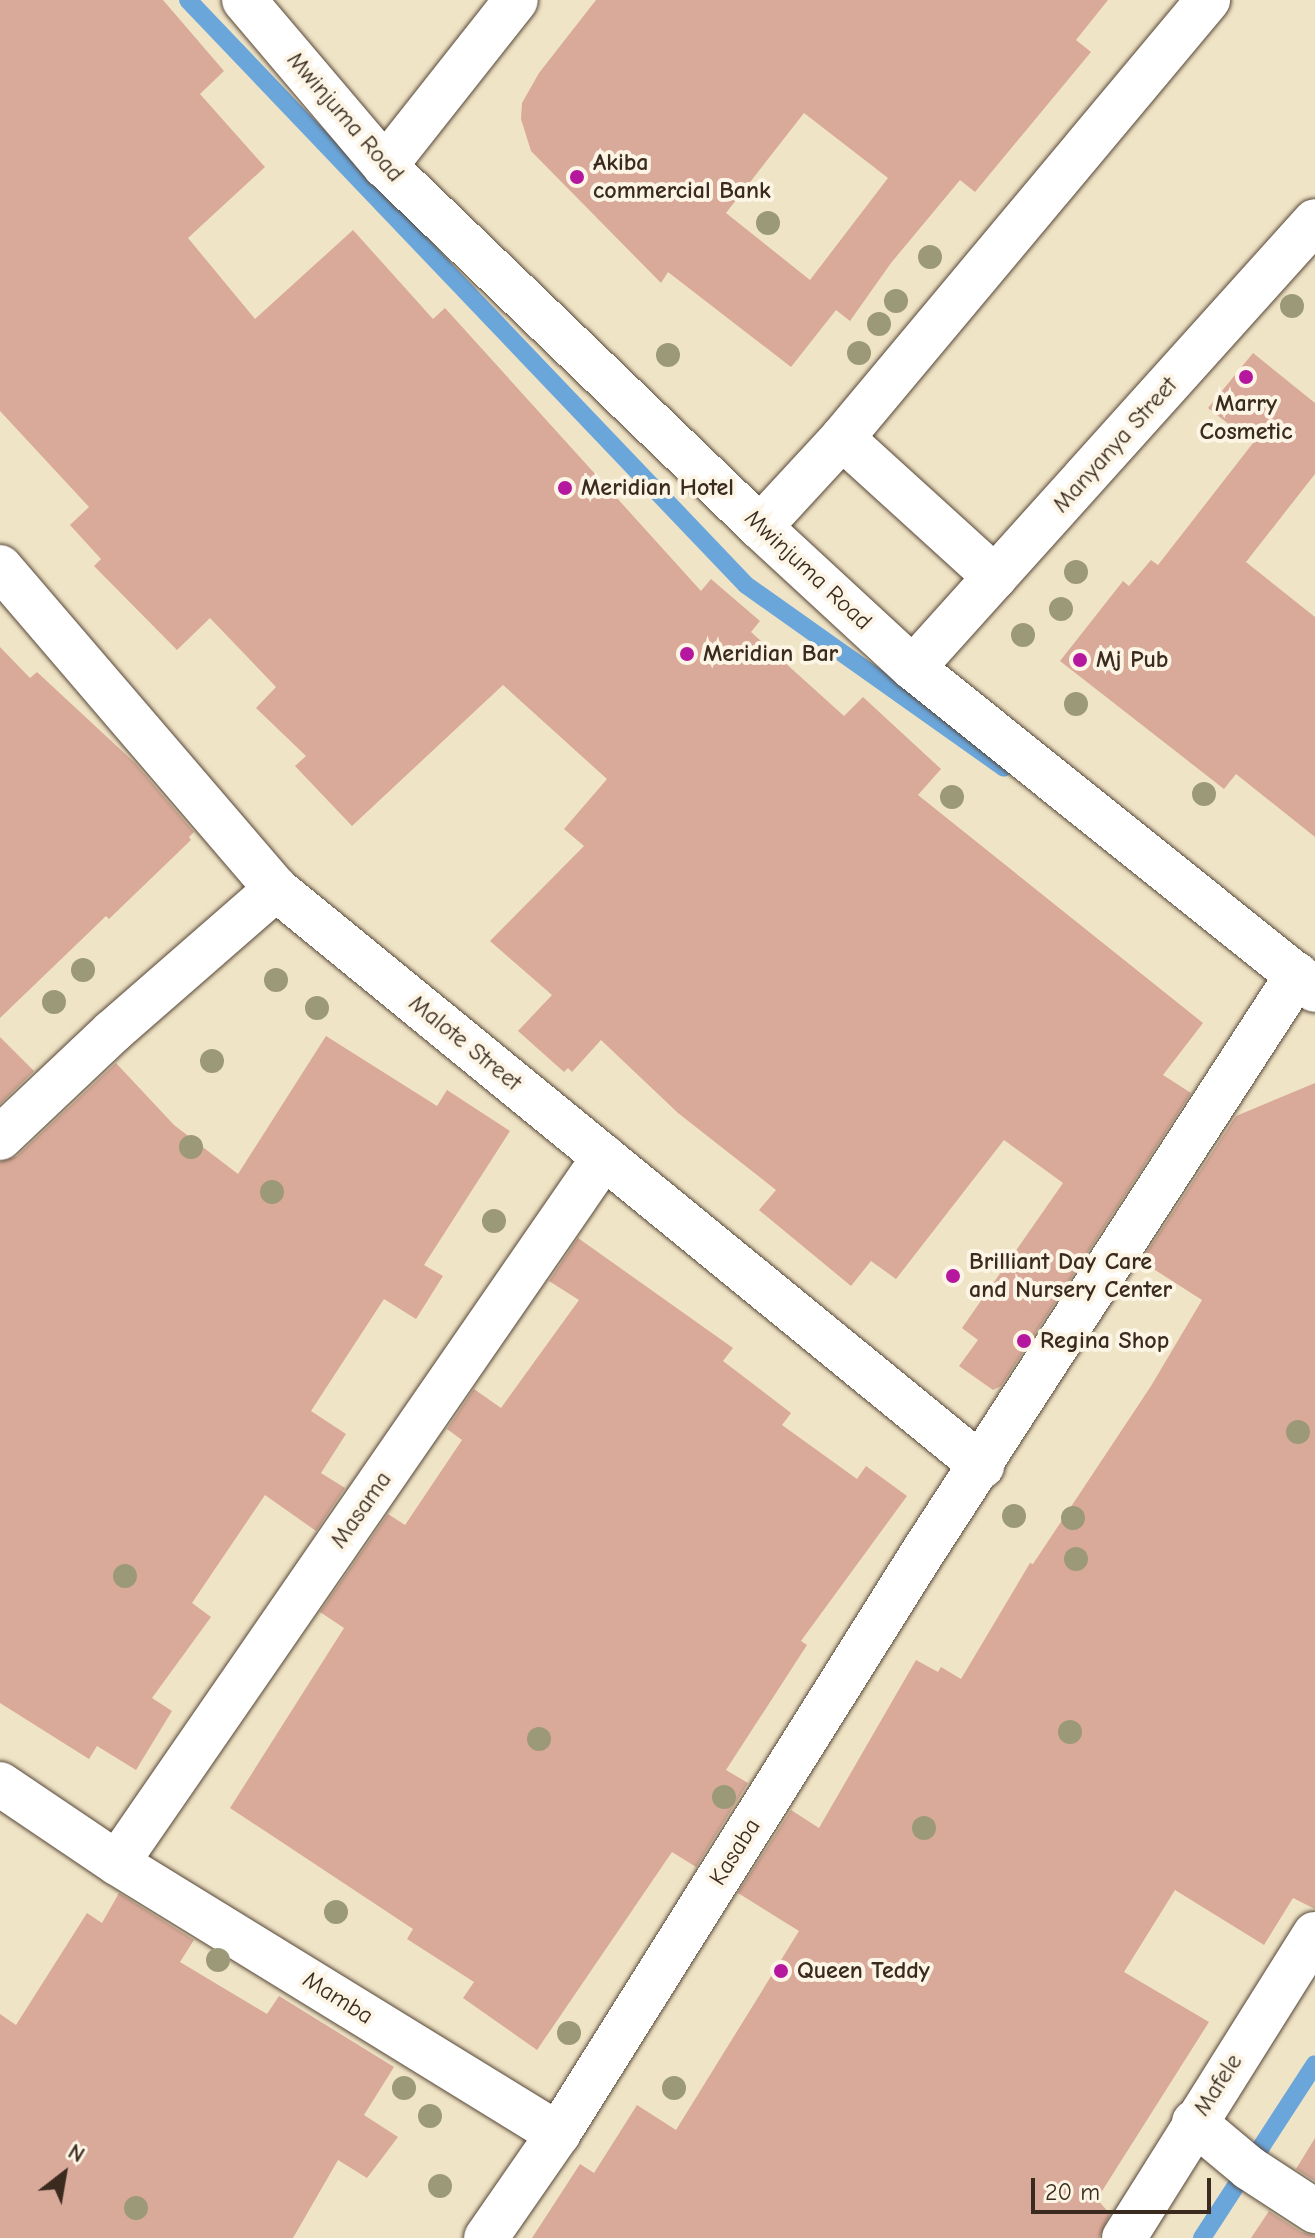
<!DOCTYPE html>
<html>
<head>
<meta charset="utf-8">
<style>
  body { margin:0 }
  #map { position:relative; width:1315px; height:2238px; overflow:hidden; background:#f0e4c6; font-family:"Comic Neue",sans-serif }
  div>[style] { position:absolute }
  .stream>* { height:18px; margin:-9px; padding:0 9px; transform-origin:9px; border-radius:9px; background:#6ba6db }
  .building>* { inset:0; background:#d9aa99 }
  .roads { filter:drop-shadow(0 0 2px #564637) drop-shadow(0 0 2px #564637) }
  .minor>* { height:44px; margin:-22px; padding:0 22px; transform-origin:22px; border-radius:22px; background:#fff }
  .trees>* { width:24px; height:24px; margin:-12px; border-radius:50%; background:#9c9979 }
  .dots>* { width:22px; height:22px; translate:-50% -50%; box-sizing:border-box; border:4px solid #fcf5e5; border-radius:50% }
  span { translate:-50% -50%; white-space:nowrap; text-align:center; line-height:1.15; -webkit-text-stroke:8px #fcf5e5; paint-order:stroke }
  .street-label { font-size:24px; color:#3b2a1e }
  .poi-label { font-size:24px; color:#3b2a1e; font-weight:700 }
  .left { translate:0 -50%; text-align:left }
  .north { position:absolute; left:24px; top:2134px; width:80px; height:80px; -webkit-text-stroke:6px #fcf5e5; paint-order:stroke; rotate:31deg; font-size:22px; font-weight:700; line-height:32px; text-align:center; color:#3b2a1e }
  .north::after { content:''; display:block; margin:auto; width:28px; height:36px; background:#3b2a1e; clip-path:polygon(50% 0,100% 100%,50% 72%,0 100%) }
  .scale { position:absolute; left:1031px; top:2178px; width:180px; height:36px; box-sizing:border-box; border:4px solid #3b2a1e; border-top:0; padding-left:10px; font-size:24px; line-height:28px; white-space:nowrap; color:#3b2a1e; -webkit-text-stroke:6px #fcf5e5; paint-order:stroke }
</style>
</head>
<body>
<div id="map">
  <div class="stream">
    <i style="left:188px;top:0;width:808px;rotate:46.35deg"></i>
    <i style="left:746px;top:585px;width:316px;rotate:35.3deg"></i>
    <i style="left:1202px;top:2238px;width:207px;rotate:-57deg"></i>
  </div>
  <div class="building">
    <i style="clip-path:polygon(0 0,163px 0,224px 71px,200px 94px,265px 167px,188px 238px,255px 319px,353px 230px,433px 319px,445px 308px,701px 591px,711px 579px,760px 621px,751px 632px,844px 716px,863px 697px,941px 769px,918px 795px,1203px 1023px,1163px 1075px,1191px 1093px,1001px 1386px,993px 1390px,959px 1366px,978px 1340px,962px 1328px,1063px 1183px,1004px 1140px,896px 1279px,871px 1261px,851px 1286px,759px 1210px,776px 1190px,678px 1113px,601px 1040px,572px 1072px,568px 1068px,564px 1072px,518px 1031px,552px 995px,490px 941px,584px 846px,564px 829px,607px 779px,503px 685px,352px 826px,295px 766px,306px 756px,256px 708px,276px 687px,210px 618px,177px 650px,94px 566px,101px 559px,70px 525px,89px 507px,0 411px)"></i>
    <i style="clip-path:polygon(evenodd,596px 0,1108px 0,1076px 40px,1091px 52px,975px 192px,960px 180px,891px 263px,850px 321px,836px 310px,791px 367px,668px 272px,661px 283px,531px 151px,521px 119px,522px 103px,539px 73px,596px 0,804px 113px,888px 178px,810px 280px,726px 213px,804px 113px)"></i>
    <i style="clip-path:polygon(1253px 353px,1315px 403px,1315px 474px,1246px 562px,1315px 617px,1315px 837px,1236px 774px,1224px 789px,1060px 661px,1123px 581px,1129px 586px,1151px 560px,1158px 565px,1253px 443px,1208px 408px)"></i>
    <i style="clip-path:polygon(0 647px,30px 678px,37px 672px,135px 763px,194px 832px,189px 837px,191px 840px,109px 919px,106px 916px,0 1018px)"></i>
    <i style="clip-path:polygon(326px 1036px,437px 1106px,447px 1090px,510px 1131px,424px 1265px,443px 1276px,416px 1319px,384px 1299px,311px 1411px,346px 1434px,321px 1473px,345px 1488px,316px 1531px,265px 1495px,192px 1603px,211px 1617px,152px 1698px,172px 1711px,136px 1770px,97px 1746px,89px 1759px,0 1703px,0 1162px,17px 1156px,116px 1063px,174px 1125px,238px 1174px)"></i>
    <i style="clip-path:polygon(0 1037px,34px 1071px,0 1104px)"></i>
    <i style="clip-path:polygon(1315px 1083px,1315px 1909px,1293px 1898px,1264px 1945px,1175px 1890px,1124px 1972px,1209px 2022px,1097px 2199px,1110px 2214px,1099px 2238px,532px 2238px,580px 2164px,594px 2173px,637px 2105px,676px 2130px,799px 1931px,738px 1893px,791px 1810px,819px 1828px,916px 1660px,938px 1672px,941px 1667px,961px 1679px,1030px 1563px,1033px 1564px,1151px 1386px,1202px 1300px,1141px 1261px,1236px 1116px)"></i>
    <i style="clip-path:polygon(578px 1238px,733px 1348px,723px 1361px,791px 1413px,782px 1425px,857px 1479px,866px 1466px,907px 1496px,801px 1641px,807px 1645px,726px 1770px,748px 1783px,696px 1867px,672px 1852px,537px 2050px,463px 1998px,474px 1982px,407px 1939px,413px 1929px,230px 1808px,344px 1628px,320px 1612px,388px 1514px,405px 1525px,462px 1440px,447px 1429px,474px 1389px,501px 1408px,579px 1300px,549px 1281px)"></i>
    <i style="clip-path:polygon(119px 1893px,194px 1940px,180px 1962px,267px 2014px,279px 1996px,394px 2067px,364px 2115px,398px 2137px,367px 2178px,338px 2160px,293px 2238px,0 2238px,0 2014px,16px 2025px,87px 1913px,102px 1923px)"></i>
    <i style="clip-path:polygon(1315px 2138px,1315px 2181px,1296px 2169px)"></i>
    <i style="clip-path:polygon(1269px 2211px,1301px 2232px,1315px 2236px,1315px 2238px,1251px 2238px)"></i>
  </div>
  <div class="roads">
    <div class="minor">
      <i style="left:244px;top:0;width:218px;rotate:49.7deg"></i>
      <i style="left:385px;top:166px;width:521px;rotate:43.91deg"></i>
      <i style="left:760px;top:527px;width:208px;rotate:42.7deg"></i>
      <i style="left:913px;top:668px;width:515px;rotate:38.69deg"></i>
      <i style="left:385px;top:166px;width:211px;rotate:-51.7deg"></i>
      <i style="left:842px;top:438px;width:207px;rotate:42.3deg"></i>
      <i style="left:760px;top:527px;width:121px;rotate:-47.3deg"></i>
      <i style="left:842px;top:438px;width:571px;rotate:-50.12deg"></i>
      <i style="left:0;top:567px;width:424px;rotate:49.4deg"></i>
      <i style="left:276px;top:889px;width:912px;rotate:39.26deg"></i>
      <i style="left:913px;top:668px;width:601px;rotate:-48.03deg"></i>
      <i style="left:0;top:1138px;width:154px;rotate:-43.4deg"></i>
      <i style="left:112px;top:1032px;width:218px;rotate:-41.1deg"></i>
      <i style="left:0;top:1784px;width:141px;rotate:34deg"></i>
      <i style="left:117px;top:1863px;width:518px;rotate:31.57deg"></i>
      <i style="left:117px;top:1863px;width:858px;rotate:-55.4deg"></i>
      <i style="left:1194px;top:2122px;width:72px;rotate:39.9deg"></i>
      <i style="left:1249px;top:2168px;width:79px;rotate:33.1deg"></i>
      <i style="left:486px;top:2238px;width:126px;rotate:-55.3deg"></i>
      <i style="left:558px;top:2134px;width:687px;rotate:-57.91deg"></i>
      <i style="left:923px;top:1552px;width:688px;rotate:-57.05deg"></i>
      <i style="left:1124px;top:2238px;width:359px;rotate:-57.9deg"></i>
    </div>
  </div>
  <div class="trees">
    <i style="left:768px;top:223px"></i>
    <i style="left:930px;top:257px"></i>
    <i style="left:896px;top:301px"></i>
    <i style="left:1292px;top:306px"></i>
    <i style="left:879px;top:324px"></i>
    <i style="left:859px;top:353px"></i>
    <i style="left:668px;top:355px"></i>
    <i style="left:1076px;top:572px"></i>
    <i style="left:1061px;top:609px"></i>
    <i style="left:1023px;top:635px"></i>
    <i style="left:1076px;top:704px"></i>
    <i style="left:1204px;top:794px"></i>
    <i style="left:952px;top:797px"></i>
    <i style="left:83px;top:970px"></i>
    <i style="left:276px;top:980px"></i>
    <i style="left:54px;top:1002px"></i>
    <i style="left:317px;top:1008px"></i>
    <i style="left:212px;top:1061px"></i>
    <i style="left:191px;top:1147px"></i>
    <i style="left:272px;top:1192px"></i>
    <i style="left:494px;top:1221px"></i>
    <i style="left:1298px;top:1432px"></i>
    <i style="left:1014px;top:1516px"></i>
    <i style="left:1073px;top:1518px"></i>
    <i style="left:1076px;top:1559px"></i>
    <i style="left:125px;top:1576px"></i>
    <i style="left:1070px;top:1732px"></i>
    <i style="left:539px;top:1739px"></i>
    <i style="left:724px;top:1797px"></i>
    <i style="left:924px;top:1828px"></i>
    <i style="left:336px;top:1912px"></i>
    <i style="left:218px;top:1960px"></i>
    <i style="left:569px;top:2033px"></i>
    <i style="left:404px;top:2088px"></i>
    <i style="left:674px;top:2088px"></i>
    <i style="left:430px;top:2116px"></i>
    <i style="left:440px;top:2186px"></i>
    <i style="left:136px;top:2208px"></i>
  </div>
  <div class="dots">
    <i style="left:577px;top:177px;background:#b5179e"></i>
    <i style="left:1246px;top:377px;background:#b5179e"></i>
    <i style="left:565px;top:488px;background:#b5179e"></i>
    <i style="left:687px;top:654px;background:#b5179e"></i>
    <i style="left:1080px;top:660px;background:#b5179e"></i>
    <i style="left:953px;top:1276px;background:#b5179e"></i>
    <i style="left:1024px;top:1341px;background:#b5179e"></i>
    <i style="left:781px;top:1971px;background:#b5179e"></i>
  </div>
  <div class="street-label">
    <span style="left:345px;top:117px;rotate:49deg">Mwinjuma Road</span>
    <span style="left:1115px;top:445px;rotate:-48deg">Manyanya Street</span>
    <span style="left:808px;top:570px;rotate:43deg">Mwinjuma Road</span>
    <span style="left:465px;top:1043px;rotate:39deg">Malote Street</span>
    <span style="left:361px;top:1510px;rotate:-55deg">Masama</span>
    <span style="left:735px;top:1852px;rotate:-58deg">Kasaba</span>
    <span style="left:338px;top:1998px;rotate:32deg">Mamba</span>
    <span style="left:1218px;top:2085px;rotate:-57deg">Mafele</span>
  </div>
  <div class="poi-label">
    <span class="left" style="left:593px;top:177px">Akiba<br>commercial Bank</span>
    <span style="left:1246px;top:418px">Marry<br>Cosmetic</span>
    <span class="left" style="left:581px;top:488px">Meridian Hotel</span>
    <span class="left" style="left:703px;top:654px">Meridian Bar</span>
    <span class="left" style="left:1096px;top:660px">Mj Pub</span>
    <span class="left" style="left:969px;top:1276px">Brilliant Day Care<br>and Nursery Center</span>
    <span class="left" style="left:1040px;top:1341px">Regina Shop</span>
    <span class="left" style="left:797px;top:1971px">Queen Teddy</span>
  </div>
  <div class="north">N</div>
  <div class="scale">20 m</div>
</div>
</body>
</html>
